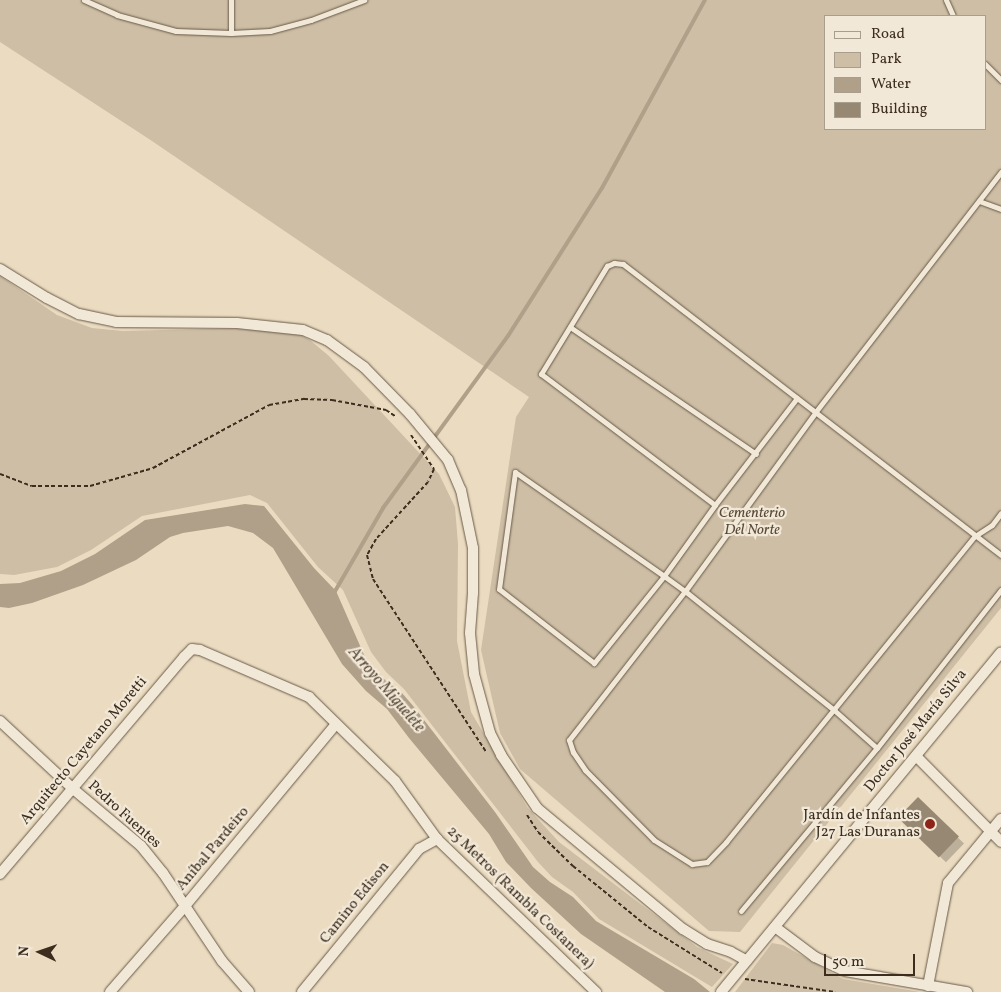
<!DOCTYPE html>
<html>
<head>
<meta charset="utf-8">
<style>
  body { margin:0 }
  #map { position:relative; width:1001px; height:992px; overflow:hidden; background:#ebdcc1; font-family:Vollkorn,serif }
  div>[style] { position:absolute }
  .green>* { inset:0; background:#cdbea5 }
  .water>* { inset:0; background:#b0a08a }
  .shadow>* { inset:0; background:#0003; transform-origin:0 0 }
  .stream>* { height:4px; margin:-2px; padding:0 2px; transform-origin:2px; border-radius:2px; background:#b0a08a }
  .building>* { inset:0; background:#978873; transform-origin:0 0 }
  .path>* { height:2px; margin-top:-1px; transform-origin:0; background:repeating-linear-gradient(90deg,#3c2d1e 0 4px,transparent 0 6.5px) }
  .roads { filter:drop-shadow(0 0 1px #685947) drop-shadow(0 0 1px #685947) }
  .lane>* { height:5px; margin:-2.5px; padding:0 2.5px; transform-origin:2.5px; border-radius:2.5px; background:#f2e8d7 }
  .street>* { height:10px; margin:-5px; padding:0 5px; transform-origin:5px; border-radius:5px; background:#f2e8d7 }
  .dots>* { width:14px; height:14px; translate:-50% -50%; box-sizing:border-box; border:2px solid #f2e8d7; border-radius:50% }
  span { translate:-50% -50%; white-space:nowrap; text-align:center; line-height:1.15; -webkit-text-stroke:4.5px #f2e8d7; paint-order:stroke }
  .park-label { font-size:15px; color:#594a39; font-style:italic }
  .street-label { font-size:15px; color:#3c2d1e }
  .poi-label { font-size:15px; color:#3c2d1e }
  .right { translate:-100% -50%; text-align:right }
  .water-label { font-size:16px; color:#594a39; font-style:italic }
  .legend { position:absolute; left:824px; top:15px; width:162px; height:115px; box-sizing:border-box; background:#f2e8d7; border:1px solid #a99d8d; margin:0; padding:6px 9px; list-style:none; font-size:15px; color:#3c2d1e }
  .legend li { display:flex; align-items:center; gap:10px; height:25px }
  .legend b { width:25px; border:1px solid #a99d8d }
  .north { position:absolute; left:15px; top:927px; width:50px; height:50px; -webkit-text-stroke:4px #f2e8d7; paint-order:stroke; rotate:273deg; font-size:14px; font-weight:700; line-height:20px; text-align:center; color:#3c2d1e }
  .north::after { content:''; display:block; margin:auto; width:18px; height:22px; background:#3c2d1e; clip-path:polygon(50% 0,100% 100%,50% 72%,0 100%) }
  .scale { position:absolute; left:824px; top:954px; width:91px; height:22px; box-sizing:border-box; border:2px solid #3c2d1e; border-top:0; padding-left:6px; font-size:15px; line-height:18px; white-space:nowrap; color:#3c2d1e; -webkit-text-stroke:4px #f2e8d7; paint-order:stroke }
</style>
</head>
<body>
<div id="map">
  <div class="green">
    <i style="clip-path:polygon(evenodd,0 0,1001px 0,1001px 608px,740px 932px,709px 931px,520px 769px,500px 733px,481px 650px,516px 417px,529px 397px,149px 139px,0 42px,0 0,825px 16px,985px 16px,985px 129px,825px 129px,825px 16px)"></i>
    <i style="clip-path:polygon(0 276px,57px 315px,92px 328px,123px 331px,287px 327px,311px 341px,329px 356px,439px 474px,455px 507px,458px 544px,457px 641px,471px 712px,527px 807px,559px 842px,697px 947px,733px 964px,712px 987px,599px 919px,573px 892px,552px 877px,538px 862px,404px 689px,386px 672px,371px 652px,343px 590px,318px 567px,267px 503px,250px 495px,142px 516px,91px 550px,57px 567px,14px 575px,0 574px)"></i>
    <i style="clip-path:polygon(772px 943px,783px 945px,843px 979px,920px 992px,735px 992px)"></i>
  </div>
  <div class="water">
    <i style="clip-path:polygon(245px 504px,264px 506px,314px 568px,336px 591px,365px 657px,385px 680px,402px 693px,414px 707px,495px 812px,533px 867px,550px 882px,573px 897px,596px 921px,694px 979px,710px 992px,665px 992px,581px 934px,531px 888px,506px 862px,489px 834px,409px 738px,387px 709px,366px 691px,342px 664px,273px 548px,253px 533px,228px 526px,183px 533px,170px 537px,136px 560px,83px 585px,32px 603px,9px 608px,0 607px,0 584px,20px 583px,61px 571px,95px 554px,145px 520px)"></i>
  </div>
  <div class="shadow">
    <i style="left:918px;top:799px;width:64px;height:26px;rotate:44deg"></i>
  </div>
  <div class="stream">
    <i style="left:334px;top:593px;width:98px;rotate:-60deg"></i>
    <i style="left:383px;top:508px;width:213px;rotate:-54deg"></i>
    <i style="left:508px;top:336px;width:175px;rotate:-57.6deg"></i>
    <i style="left:602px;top:188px;width:214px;rotate:-61.3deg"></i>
  </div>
  <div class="building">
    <i style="left:918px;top:797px;width:57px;height:29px;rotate:44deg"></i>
  </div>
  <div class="path">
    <i style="left:411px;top:435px;width:41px;rotate:55.9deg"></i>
    <i style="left:434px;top:469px;width:14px;rotate:115deg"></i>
    <i style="left:428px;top:482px;width:77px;rotate:132.4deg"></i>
    <i style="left:376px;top:539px;width:18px;rotate:119deg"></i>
    <i style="left:367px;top:555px;width:25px;rotate:76deg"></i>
    <i style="left:373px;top:579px;width:207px;rotate:56.8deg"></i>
    <i style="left:0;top:474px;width:34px;rotate:21deg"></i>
    <i style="left:32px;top:486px;width:58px"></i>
    <i style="left:90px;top:486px;width:66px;rotate:-15.9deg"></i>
    <i style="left:153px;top:468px;width:132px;rotate:-28.5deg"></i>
    <i style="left:269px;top:405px;width:36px;rotate:-10deg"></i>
    <i style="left:304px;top:399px;width:28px;rotate:2deg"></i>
    <i style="left:332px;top:400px;width:55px;rotate:10.5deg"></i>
    <i style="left:386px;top:410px;width:11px;rotate:34deg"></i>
    <i style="left:527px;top:815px;width:20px;rotate:57deg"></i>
    <i style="left:538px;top:832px;width:49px;rotate:44.2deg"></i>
    <i style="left:573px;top:866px;width:97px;rotate:39.1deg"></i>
    <i style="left:648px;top:927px;width:87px;rotate:31.9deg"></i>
    <i style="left:745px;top:979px;width:91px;rotate:8.2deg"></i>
  </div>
  <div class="roads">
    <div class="lane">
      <i style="left:84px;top:0;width:36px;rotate:24deg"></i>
      <i style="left:117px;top:15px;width:61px;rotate:15.2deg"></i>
      <i style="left:176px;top:31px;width:55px;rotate:2.1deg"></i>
      <i style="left:231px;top:33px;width:39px;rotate:-3deg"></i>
      <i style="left:270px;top:31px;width:42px;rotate:-15deg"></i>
      <i style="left:311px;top:20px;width:57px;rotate:-20.7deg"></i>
      <i style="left:231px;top:0;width:33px;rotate:90deg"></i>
      <i style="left:946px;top:0;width:17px;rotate:66deg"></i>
      <i style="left:985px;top:64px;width:23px;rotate:45deg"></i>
      <i style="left:1001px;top:172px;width:304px;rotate:127.7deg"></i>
      <i style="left:815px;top:413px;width:220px;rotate:126.1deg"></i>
      <i style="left:685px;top:591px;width:189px;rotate:127.9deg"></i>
      <i style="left:569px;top:740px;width:13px;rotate:72deg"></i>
      <i style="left:573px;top:752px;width:22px;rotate:56deg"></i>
      <i style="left:585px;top:770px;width:98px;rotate:45.4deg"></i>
      <i style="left:654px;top:840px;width:45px;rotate:32.3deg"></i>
      <i style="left:692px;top:864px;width:15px;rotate:-8deg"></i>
      <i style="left:707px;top:862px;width:28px;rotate:-46deg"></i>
      <i style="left:726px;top:842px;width:395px;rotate:-50.9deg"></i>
      <i style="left:975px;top:536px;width:20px;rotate:-33deg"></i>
      <i style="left:992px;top:525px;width:15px;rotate:-53deg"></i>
      <i style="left:979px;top:201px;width:23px;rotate:20deg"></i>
      <i style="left:570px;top:327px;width:225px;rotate:34.3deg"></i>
      <i style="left:797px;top:398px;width:135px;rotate:127.5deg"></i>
      <i style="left:715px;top:505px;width:87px;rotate:125.7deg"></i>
      <i style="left:664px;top:576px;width:112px;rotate:128.8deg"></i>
      <i style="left:594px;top:663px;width:120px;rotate:-142.1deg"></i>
      <i style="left:499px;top:589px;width:118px;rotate:-82.2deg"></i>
      <i style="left:515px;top:472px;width:182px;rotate:34.9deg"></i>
      <i style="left:664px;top:576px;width:26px;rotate:36deg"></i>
      <i style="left:685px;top:591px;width:191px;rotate:38.6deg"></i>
      <i style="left:834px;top:710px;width:57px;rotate:41.5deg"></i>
      <i style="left:715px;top:505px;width:218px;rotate:-143deg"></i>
      <i style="left:541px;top:374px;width:127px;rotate:-58.6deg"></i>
      <i style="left:607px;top:266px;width:8px;rotate:-23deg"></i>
      <i style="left:614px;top:263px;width:9px;rotate:6deg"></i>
      <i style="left:623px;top:264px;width:477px;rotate:37.6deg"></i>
      <i style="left:741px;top:911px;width:212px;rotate:-50.2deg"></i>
      <i style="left:877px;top:748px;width:201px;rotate:-51.9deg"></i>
    </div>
    <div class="street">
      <i style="left:0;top:269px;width:55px;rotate:31.7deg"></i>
      <i style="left:47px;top:298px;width:36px;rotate:27deg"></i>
      <i style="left:79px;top:314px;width:38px;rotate:12deg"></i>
      <i style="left:116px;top:322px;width:121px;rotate:0.5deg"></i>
      <i style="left:237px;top:323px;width:66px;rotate:6.1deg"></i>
      <i style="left:303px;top:330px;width:26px;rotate:23deg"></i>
      <i style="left:327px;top:340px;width:46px;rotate:36.1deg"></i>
      <i style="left:364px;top:367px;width:66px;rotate:45.6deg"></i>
      <i style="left:410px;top:414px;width:60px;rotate:50.4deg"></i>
      <i style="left:448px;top:460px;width:33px;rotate:67deg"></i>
      <i style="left:461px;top:490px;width:59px;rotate:78.3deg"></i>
      <i style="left:473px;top:548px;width:45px;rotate:90deg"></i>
      <i style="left:473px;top:593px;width:40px;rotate:94.3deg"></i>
      <i style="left:470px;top:633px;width:41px;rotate:84.4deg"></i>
      <i style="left:474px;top:674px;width:61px;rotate:74.8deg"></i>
      <i style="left:490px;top:733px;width:25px;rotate:63deg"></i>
      <i style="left:501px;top:755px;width:64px;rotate:55.8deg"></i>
      <i style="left:537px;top:808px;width:190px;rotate:39.7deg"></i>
      <i style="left:683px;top:929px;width:28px;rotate:32deg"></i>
      <i style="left:707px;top:944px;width:25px;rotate:18deg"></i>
      <i style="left:731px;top:952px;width:18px;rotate:29deg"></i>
      <i style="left:0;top:721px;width:98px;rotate:42.9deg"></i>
      <i style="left:72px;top:788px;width:90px;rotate:40deg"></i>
      <i style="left:141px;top:846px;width:35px;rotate:51deg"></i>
      <i style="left:163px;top:873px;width:106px;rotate:56.2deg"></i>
      <i style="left:222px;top:961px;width:41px;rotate:48.9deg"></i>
      <i style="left:916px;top:756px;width:121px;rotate:45.3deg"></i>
      <i style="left:0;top:874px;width:285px;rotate:-49.7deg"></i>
      <i style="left:184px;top:657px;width:11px;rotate:-45deg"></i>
      <i style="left:192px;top:649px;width:8px;rotate:7deg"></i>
      <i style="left:200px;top:650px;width:119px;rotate:23.3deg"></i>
      <i style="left:309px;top:697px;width:120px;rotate:44.3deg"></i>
      <i style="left:395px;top:781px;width:72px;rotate:54.1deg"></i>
      <i style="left:437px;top:839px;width:221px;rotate:43.9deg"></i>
      <i style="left:775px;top:927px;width:50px;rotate:36.9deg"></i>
      <i style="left:815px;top:957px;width:33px;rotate:25deg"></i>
      <i style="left:845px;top:971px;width:124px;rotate:9.8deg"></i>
      <i style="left:928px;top:986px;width:105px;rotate:-79deg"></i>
      <i style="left:948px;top:883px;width:83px;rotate:-50.4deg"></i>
      <i style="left:110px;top:992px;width:114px;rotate:-48.9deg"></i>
      <i style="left:185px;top:906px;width:236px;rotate:-50.3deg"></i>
      <i style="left:302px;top:992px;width:185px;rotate:-50.7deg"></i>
      <i style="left:419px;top:849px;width:21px;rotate:-29deg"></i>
      <i style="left:721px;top:992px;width:440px;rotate:-50.5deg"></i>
    </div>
  </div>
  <div class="dots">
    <i style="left:930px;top:824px;background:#8f2418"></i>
  </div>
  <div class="park-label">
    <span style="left:752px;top:522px">Cementerio<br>Del Norte</span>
  </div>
  <div class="street-label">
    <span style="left:916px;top:731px;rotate:-51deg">Doctor José María Silva</span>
    <span style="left:84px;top:751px;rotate:-50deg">Arquitecto Cayetano Moretti</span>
    <span style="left:124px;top:815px;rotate:42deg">Pedro Fuentes</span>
    <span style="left:213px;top:849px;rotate:-50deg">Aníbal Pardeiro</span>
    <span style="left:520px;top:898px;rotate:44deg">25 Metros (Rambla Costanera)</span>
    <span style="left:355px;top:903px;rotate:-51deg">Camino Edison</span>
  </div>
  <div class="poi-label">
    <span class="right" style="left:920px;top:824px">Jardín de Infantes<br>J27 Las Duranas</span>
  </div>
  <div class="water-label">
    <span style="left:386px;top:690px;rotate:49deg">Arroyo Miguelete</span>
  </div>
  <ul class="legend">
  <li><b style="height:6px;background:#f2e8d7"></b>Road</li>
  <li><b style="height:14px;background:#cdbea5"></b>Park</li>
  <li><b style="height:14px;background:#b0a08a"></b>Water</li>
  <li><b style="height:14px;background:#978873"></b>Building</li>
  </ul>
  <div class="north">N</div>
  <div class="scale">50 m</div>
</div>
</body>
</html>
